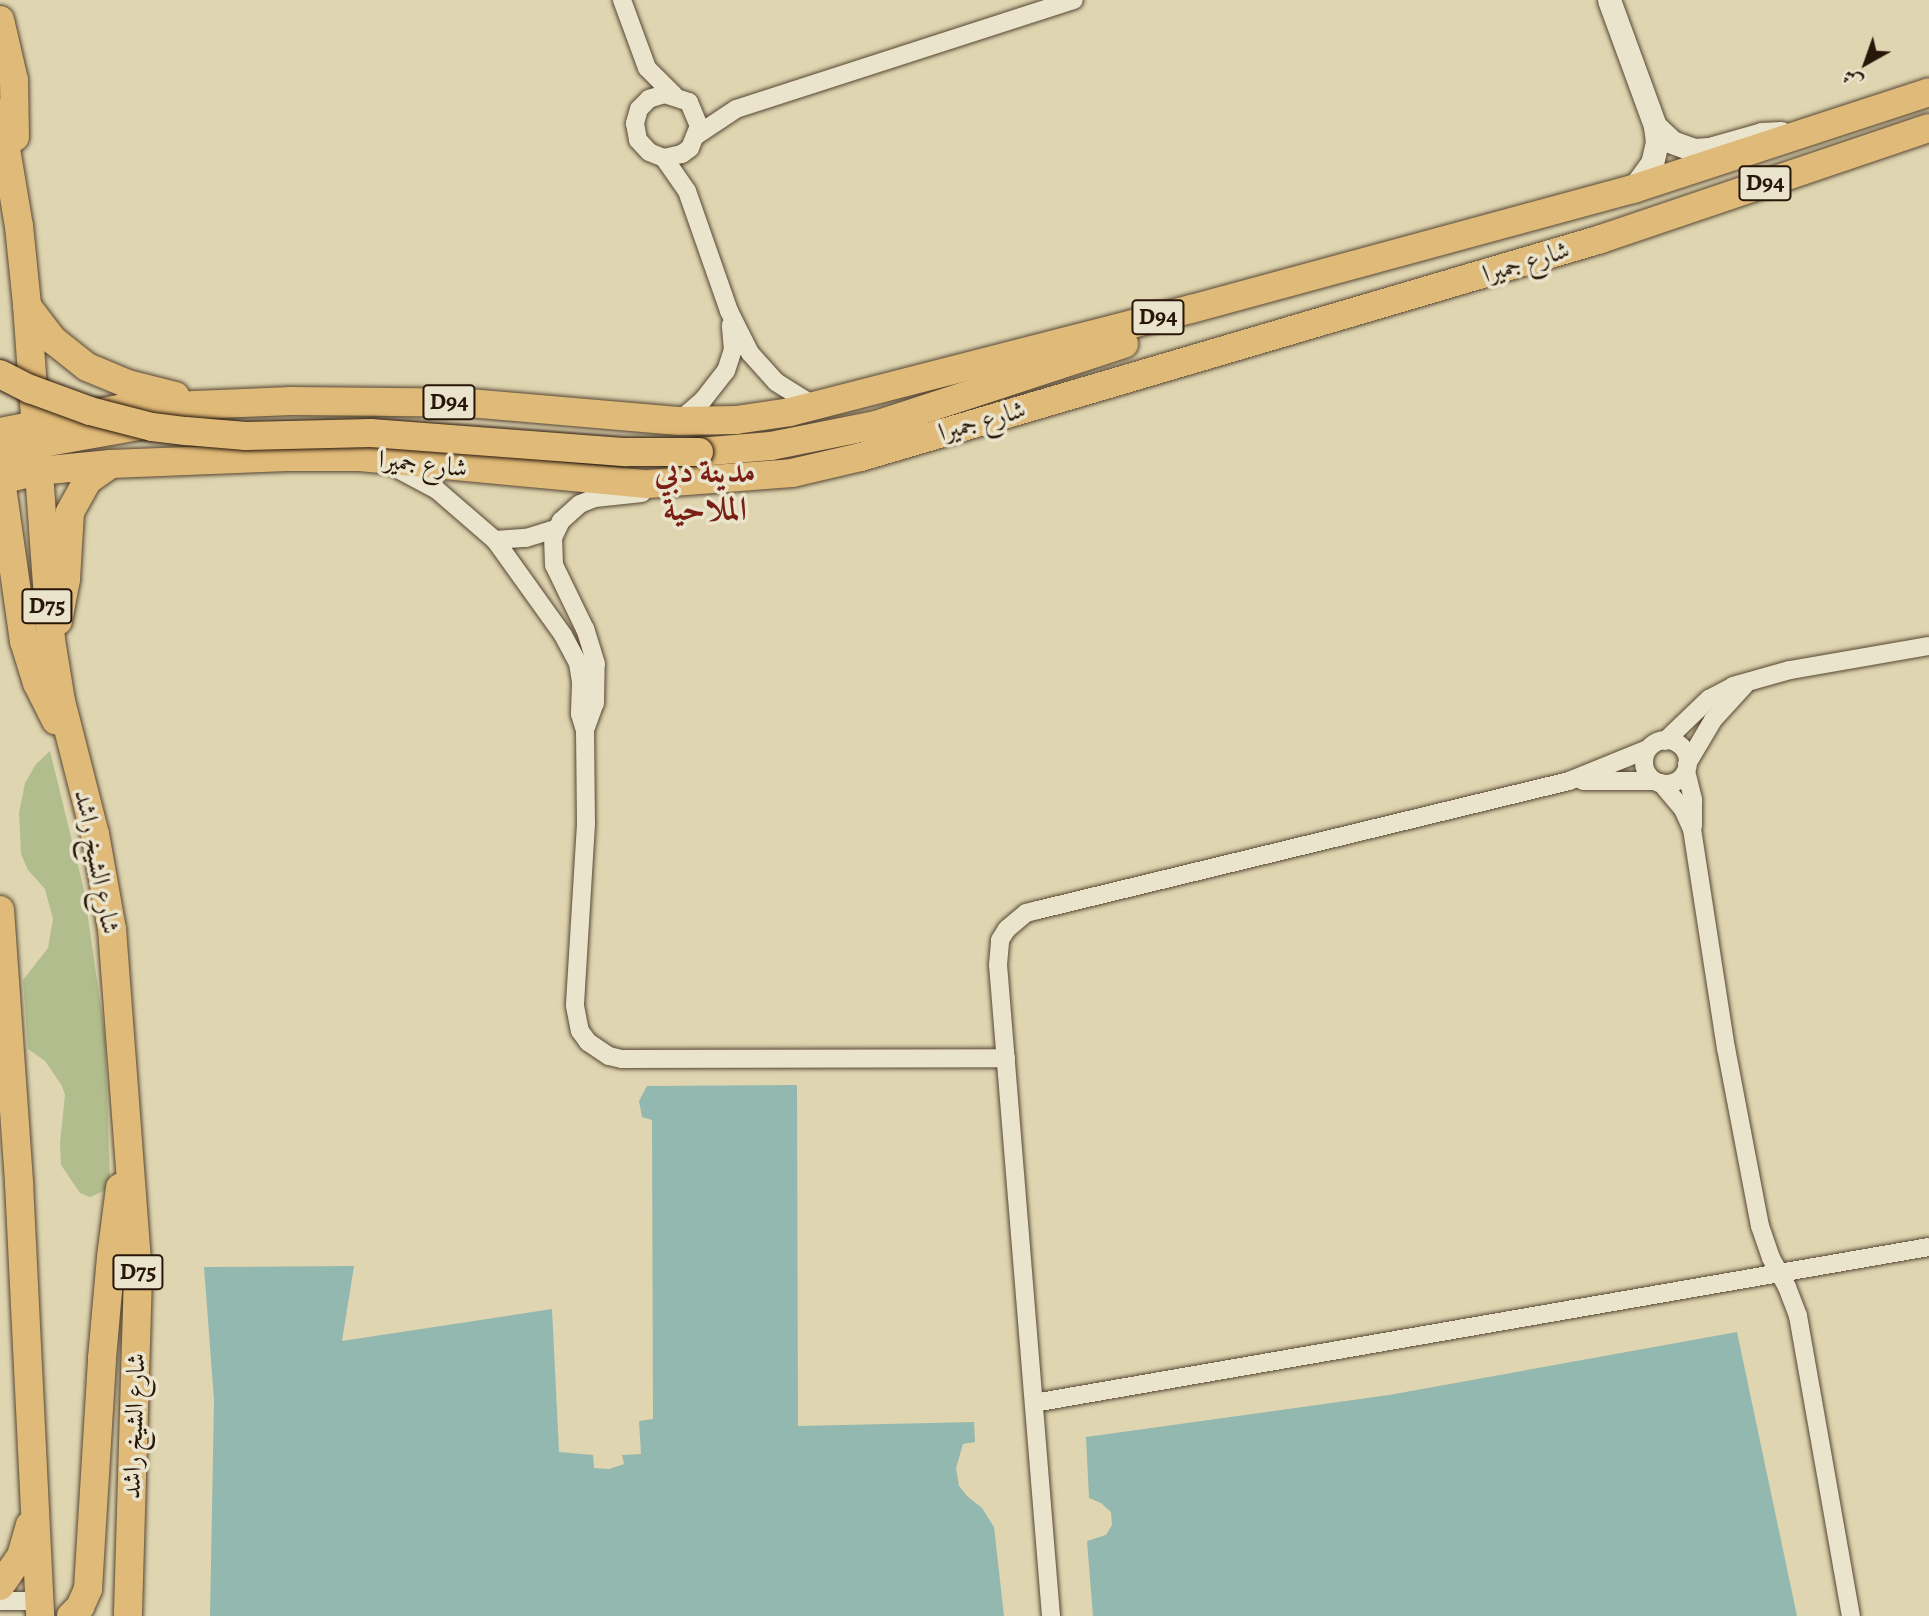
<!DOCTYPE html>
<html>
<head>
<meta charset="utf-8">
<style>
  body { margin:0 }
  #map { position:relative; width:1929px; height:1616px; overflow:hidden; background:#dfd5b0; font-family:Alegreya,Amiri,serif }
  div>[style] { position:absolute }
  .green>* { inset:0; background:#b1bd8c }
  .water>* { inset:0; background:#93b8af }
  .roads { filter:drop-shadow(0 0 2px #564633) drop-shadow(0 0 2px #564633) }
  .minor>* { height:18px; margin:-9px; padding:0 9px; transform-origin:9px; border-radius:9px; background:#eae4cc }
  .minor>.ring { margin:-9px; padding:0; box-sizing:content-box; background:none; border:18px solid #eae4cc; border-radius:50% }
  .tertiary>* { height:23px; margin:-11.5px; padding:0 11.5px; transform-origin:11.5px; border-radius:11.5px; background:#eae4cc }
  .primary>* { height:28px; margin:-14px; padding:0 14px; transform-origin:14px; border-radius:14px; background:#e0ba78 }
  .bridges { filter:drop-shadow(0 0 2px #281609) drop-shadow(0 0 2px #281609) }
  .primary-bridge>* { height:28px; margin:-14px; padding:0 14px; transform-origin:14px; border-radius:14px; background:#e0ba78 }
  span { translate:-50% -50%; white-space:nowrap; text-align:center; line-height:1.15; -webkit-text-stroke:7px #eae4cc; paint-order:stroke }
  .shield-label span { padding:2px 5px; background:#eae4cc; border:2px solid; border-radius:5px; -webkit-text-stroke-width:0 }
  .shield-label { font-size:24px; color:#281609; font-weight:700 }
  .street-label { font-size:26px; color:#281609 }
  .district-label { font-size:33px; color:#7a1f14; font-weight:700 }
  .north { position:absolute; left:1831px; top:28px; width:70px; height:70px; -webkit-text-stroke:5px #eae4cc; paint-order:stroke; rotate:220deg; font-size:19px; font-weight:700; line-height:28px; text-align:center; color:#281609 }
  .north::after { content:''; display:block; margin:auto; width:24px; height:32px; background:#281609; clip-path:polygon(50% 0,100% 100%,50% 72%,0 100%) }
</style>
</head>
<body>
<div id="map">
  <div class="green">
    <i style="clip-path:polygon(50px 751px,84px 890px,105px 1036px,110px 1178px,106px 1190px,90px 1197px,80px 1193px,61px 1165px,60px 1143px,65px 1095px,62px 1086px,45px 1061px,28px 1049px,23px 980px,48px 948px,53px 919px,45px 889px,28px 870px,21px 854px,19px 813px,25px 783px,36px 764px)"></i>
  </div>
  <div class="water">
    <i style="clip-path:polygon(797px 1085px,798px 1426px,974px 1422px,975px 1442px,963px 1444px,956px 1468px,959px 1486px,967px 1496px,982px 1508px,994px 1527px,1004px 1616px,210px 1616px,214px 1400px,204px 1267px,354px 1266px,342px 1341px,552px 1309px,559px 1452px,593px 1455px,594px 1468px,609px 1469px,624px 1464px,622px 1455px,641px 1454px,639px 1421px,653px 1419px,652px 1120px,642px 1117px,639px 1101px,647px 1086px)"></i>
    <i style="clip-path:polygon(1737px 1332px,1797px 1616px,1093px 1616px,1087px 1541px,1106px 1535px,1112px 1525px,1111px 1512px,1101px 1503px,1089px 1498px,1086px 1437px,1389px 1395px)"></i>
  </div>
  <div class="roads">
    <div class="minor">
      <i style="left:622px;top:0;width:72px;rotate:69.8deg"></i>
      <i style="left:647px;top:68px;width:38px;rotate:45deg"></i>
      <i style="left:697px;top:135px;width:47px;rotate:-33.7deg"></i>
      <i style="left:736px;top:109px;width:355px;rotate:-17.9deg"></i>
      <i style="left:664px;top:158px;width:18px;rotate:-13deg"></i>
      <i style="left:682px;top:154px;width:10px;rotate:-37deg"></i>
      <i style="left:690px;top:148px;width:24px;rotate:-68deg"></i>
      <i style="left:699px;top:126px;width:26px;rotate:-113deg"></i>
      <i style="left:689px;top:102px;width:25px;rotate:-162deg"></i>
      <i style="left:665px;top:94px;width:17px;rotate:163deg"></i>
      <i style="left:649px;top:99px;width:14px;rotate:135deg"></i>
      <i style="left:639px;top:109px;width:15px;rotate:106deg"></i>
      <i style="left:635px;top:123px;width:17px;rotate:80deg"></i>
      <i style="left:638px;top:140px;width:16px;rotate:47deg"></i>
      <i style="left:649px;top:152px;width:16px;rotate:22deg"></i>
      <i style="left:664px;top:158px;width:40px;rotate:55.1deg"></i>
      <i style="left:687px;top:191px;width:127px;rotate:70.7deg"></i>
      <i style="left:729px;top:311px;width:47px;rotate:63.4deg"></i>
      <i style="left:750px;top:353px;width:39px;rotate:48deg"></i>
      <i style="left:776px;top:382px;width:47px;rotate:32deg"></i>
      <i style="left:680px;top:420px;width:30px;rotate:-41deg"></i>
      <i style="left:703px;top:400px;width:37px;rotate:-52deg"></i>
      <i style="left:726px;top:371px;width:22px;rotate:-72deg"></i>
      <i style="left:733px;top:350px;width:25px;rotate:-95deg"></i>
      <i style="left:394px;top:467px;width:49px;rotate:28.1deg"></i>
      <i style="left:437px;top:490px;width:77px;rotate:40.8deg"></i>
      <i style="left:495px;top:540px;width:117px;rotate:54.4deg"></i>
      <i style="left:563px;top:635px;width:32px;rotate:62deg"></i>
      <i style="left:578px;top:663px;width:20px;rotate:81deg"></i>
      <i style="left:581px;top:683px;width:31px;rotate:92deg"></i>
      <i style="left:580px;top:714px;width:17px;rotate:73deg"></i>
      <i style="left:585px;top:730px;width:94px;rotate:89.4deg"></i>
      <i style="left:586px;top:824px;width:182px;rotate:93.5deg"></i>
      <i style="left:575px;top:1006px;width:25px;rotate:79deg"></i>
      <i style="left:580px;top:1031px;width:14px;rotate:54deg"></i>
      <i style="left:588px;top:1042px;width:25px;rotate:34deg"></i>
      <i style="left:609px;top:1056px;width:13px;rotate:13deg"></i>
      <i style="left:622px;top:1059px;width:384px;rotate:-0.1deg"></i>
      <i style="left:495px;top:540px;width:31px;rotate:-4deg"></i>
      <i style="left:526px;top:538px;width:31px;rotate:-17deg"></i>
      <i style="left:585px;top:730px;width:29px;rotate:-70deg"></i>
      <i style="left:595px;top:703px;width:39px;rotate:-89deg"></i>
      <i style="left:596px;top:664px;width:37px;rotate:-107deg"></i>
      <i style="left:585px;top:629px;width:71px;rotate:-115.8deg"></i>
      <i style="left:554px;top:565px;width:27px;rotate:-92deg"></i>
      <i style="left:553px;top:538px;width:19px;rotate:-65deg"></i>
      <i style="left:561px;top:521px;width:25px;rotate:-42deg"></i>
      <i style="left:580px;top:504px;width:16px;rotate:-22deg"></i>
      <i style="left:595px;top:498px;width:47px;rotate:-6.1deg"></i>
      <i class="ring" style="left:1644px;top:740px;width:26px;height:26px"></i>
      <i style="left:1665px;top:741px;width:61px;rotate:-43.7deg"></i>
      <i style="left:1709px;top:699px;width:27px;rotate:-28deg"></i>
      <i style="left:1733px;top:686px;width:59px;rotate:-15.7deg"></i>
      <i style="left:1790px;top:670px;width:141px;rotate:-9.8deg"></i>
      <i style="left:1687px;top:764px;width:51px;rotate:-59.4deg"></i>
      <i style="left:1713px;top:720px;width:47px;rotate:-47.6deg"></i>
      <i style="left:1686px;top:771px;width:30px;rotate:76deg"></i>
      <i style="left:1693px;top:800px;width:26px;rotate:90deg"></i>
      <i style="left:1583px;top:781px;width:72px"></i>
      <i style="left:1661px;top:783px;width:34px;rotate:50deg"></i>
      <i style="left:1683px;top:809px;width:22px;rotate:66deg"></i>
      <i style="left:1692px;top:829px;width:222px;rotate:81.2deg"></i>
      <i style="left:1726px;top:1048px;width:181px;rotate:79.2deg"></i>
      <i style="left:1760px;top:1226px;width:34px;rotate:71deg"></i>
      <i style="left:1771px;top:1258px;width:33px;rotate:61deg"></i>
      <i style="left:1787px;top:1287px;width:31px;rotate:69deg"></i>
      <i style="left:1798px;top:1316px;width:305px;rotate:80deg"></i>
      <i style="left:1034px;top:1403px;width:908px;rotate:-9.89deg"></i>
      <i style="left:0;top:1601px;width:39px"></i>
      <i style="left:1051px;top:1616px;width:653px;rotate:-94.65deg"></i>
      <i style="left:998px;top:965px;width:25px;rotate:-85deg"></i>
      <i style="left:1000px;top:940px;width:13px;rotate:-58deg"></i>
      <i style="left:1007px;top:929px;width:25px;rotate:-40deg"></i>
      <i style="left:1026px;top:913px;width:12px;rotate:-14deg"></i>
      <i style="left:1038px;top:910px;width:546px;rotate:-13.65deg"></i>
      <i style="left:1569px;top:781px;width:85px;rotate:-22.1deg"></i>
    </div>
    <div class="tertiary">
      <i style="left:1609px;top:0;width:134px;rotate:69.9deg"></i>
      <i style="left:1655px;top:126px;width:16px;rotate:83deg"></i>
      <i style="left:1657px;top:142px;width:22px;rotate:103deg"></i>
      <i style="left:1652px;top:163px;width:32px;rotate:126deg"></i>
      <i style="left:1655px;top:126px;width:23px;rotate:43deg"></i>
      <i style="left:1672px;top:142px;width:23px;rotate:20deg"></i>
      <i style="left:1694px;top:150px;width:15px;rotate:-4deg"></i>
      <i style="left:1709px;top:149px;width:55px;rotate:-15.8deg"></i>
      <i style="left:1762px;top:134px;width:19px;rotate:-3deg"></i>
    </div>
    <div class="primary">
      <i style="left:0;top:20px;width:62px;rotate:76.9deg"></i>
      <i style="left:14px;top:80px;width:57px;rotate:89deg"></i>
      <i style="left:0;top:113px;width:115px;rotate:80.5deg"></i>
      <i style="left:19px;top:226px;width:79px;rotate:84.2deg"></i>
      <i style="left:27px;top:305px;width:336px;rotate:85.9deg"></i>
      <i style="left:51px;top:640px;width:62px;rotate:80.7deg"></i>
      <i style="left:61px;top:701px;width:137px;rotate:75.7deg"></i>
      <i style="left:95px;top:834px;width:97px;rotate:79.9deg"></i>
      <i style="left:112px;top:929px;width:347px;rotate:85.7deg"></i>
      <i style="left:138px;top:1275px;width:341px;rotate:91.7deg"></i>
      <i style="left:27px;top:306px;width:43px;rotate:52.6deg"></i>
      <i style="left:53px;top:340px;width:43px;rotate:38.5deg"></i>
      <i style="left:87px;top:367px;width:44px;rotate:22.5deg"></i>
      <i style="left:128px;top:384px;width:49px;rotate:14.3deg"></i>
      <i style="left:0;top:432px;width:126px;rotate:-11deg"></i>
      <i style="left:124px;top:408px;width:167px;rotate:-2.4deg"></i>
      <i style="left:291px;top:401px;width:178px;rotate:0.6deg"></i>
      <i style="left:469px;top:403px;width:210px;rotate:4.9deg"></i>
      <i style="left:678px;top:421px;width:58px;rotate:-1deg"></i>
      <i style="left:736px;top:420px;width:55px;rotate:-8.4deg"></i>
      <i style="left:790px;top:412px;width:414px;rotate:-14.4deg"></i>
      <i style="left:1191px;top:309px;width:458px;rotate:-15.2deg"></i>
      <i style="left:1633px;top:189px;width:311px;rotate:-18.1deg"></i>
      <i style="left:699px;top:452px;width:72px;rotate:-4.8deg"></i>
      <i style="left:771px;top:446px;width:107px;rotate:-11.3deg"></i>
      <i style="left:876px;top:425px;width:261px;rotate:-18.1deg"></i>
      <i style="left:0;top:459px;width:40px;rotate:-22deg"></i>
      <i style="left:37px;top:444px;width:115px;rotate:-10deg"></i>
      <i style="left:0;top:473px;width:170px;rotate:81.9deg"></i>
      <i style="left:24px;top:641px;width:44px;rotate:72.8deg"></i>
      <i style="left:37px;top:683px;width:42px;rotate:63.4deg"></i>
      <i style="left:0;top:480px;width:39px;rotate:-13deg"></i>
      <i style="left:38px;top:471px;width:73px;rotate:-5.5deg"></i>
      <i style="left:111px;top:464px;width:176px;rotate:-2.3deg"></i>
      <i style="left:287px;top:457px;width:73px"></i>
      <i style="left:360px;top:457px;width:288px;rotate:5.4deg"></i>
      <i style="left:647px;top:484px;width:145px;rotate:-4.3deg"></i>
      <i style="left:792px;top:473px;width:71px;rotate:-13.1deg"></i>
      <i style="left:861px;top:457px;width:771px;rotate:-16.41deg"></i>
      <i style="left:1601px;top:239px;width:346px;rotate:-18.7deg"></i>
      <i style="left:58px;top:621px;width:43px;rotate:-79.2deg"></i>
      <i style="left:66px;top:579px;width:67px;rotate:-86.6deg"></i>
      <i style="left:70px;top:512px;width:37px;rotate:-61deg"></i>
      <i style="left:88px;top:480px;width:28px;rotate:-35deg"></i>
      <i style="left:0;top:910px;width:274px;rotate:86deg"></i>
      <i style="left:19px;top:1183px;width:434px;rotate:87.2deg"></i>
      <i style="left:0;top:1586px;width:37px;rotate:-55deg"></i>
      <i style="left:21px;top:1556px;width:32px;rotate:-74deg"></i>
      <i style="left:71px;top:1616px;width:13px;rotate:-45deg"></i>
      <i style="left:80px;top:1607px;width:20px;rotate:-66deg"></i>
      <i style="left:88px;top:1589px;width:231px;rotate:-86.5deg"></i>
      <i style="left:102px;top:1358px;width:101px;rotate:-84.9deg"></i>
      <i style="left:111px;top:1257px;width:70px;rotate:-82.6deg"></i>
    </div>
  </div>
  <div class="bridges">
    <div class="primary-bridge">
      <i style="left:0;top:374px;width:34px;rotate:27deg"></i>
      <i style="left:30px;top:389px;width:64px;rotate:20.1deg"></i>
      <i style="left:90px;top:411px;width:64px;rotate:14.5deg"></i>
      <i style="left:152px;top:427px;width:34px;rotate:7deg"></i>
      <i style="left:186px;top:431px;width:60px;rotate:4.8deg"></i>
      <i style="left:246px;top:436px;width:125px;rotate:-1.4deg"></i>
      <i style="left:371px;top:433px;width:256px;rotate:4.3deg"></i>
      <i style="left:626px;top:452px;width:73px"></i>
    </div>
  </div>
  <div class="shield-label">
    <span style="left:1765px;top:183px">D94</span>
    <span style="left:1158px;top:317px">D94</span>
    <span style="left:449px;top:402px">D94</span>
    <span style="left:47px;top:606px">D75</span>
    <span style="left:138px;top:1272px">D75</span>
  </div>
  <div class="street-label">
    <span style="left:1526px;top:262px;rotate:-17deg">شارع جميرا</span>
    <span style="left:982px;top:421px;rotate:-16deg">شارع جميرا</span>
    <span style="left:423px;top:464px;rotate:6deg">شارع جميرا</span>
    <span style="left:97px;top:862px;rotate:79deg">شارع الشيخ راشد</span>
    <span style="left:134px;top:1426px;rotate:-88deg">شارع الشيخ راشد</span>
  </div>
  <div class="district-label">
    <span style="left:705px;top:490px">مدينة دبي<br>الملاحية</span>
  </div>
  <div class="north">ش</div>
</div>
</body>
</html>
